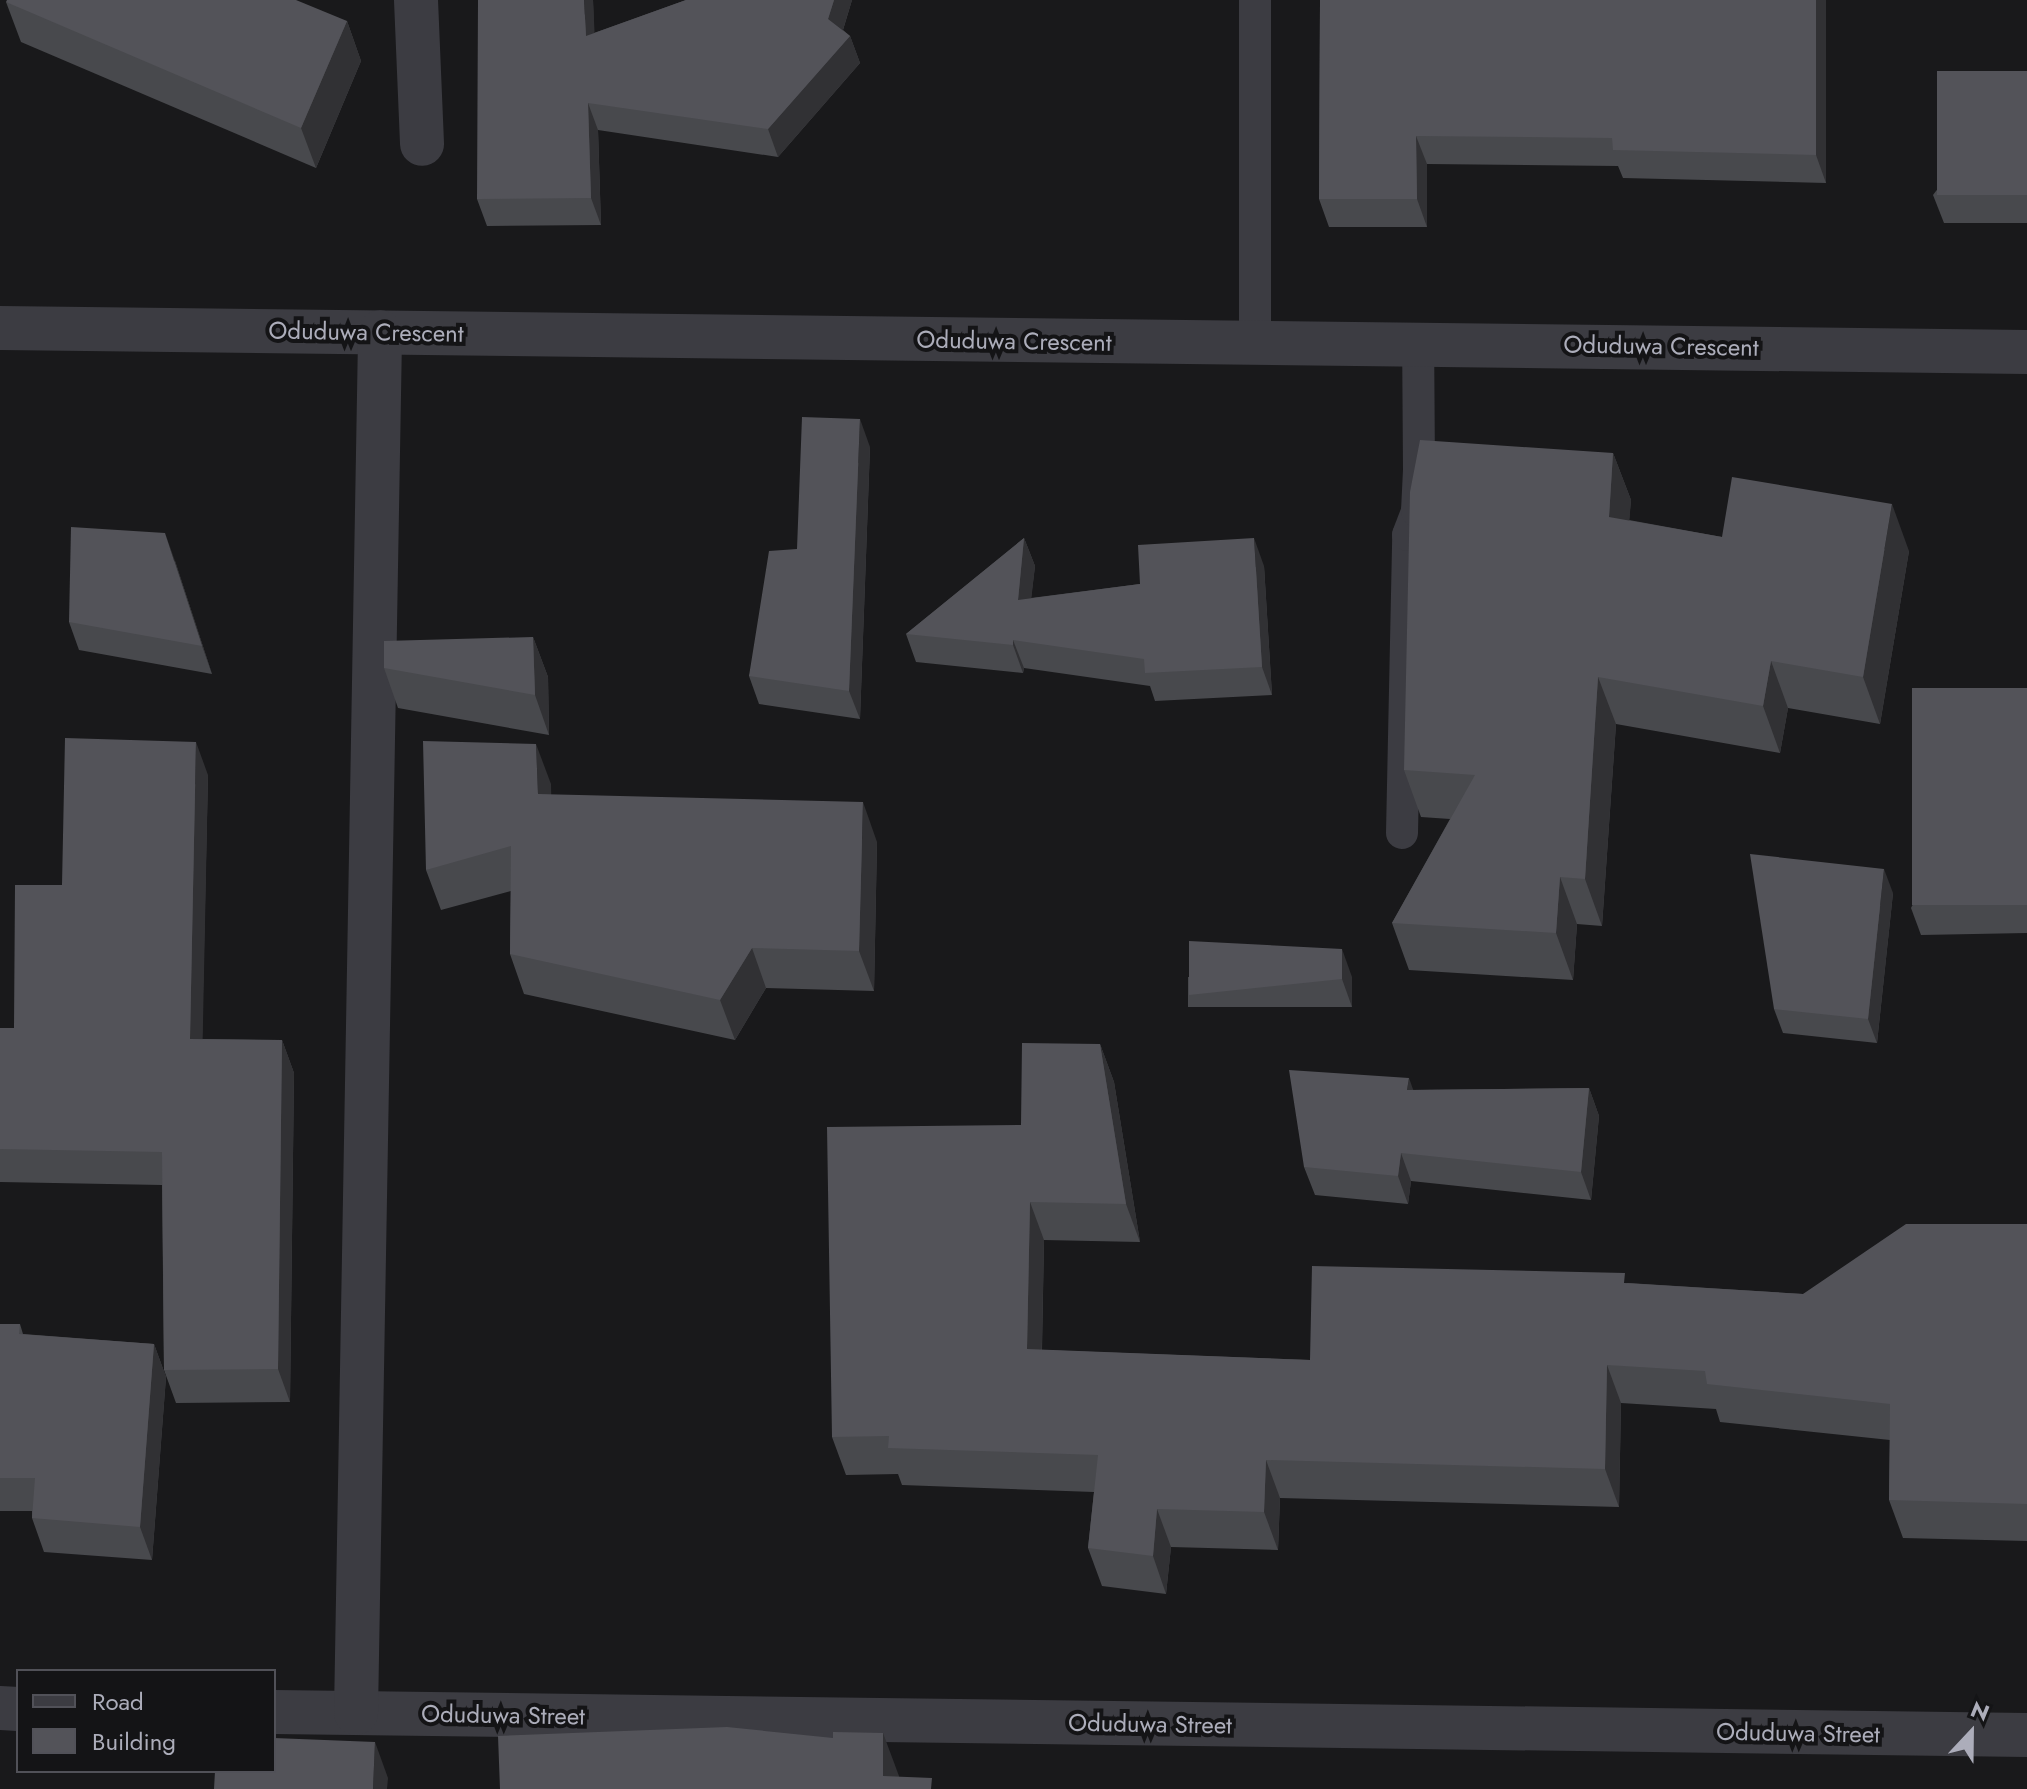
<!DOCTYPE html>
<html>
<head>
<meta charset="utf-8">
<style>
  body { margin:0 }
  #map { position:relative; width:2027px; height:1789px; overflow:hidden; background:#19191b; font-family:Jost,sans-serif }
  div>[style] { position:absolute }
  .lane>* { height:32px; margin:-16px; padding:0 16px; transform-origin:16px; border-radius:16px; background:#3c3c42 }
  .street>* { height:44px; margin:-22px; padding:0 22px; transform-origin:22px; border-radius:22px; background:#3c3c42 }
  .wall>* { inset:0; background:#48494d; transform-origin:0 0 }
  .shaded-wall>* { inset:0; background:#313134 }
  .building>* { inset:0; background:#535359; transform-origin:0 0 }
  span { translate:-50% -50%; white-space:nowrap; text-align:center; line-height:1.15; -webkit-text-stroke:8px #141416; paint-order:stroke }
  .street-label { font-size:24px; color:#acadba }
  .legend { position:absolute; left:16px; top:1669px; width:260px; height:104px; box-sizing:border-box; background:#141416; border:2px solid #515158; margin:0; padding:10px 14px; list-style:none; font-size:24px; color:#acadba }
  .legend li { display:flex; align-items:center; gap:16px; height:40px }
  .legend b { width:40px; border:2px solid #515158 }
  .north { position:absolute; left:1931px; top:1693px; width:80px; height:80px; -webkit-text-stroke:6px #141416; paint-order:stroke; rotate:22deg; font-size:22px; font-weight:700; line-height:32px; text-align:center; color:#acadba }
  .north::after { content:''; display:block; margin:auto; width:28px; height:36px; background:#acadba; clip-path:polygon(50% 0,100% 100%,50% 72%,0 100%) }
</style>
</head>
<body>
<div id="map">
  <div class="lane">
    <i style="left:1255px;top:0;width:344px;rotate:90deg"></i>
    <i style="left:1402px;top:833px;width:298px;rotate:-88.8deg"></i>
    <i style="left:1408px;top:535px;width:26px;rotate:-69deg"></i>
    <i style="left:1417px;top:511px;width:41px;rotate:-87.2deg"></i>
    <i style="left:1419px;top:470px;width:128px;rotate:-90.4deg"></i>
  </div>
  <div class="street">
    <i style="left:416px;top:0;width:144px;rotate:87.6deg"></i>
    <i style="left:0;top:328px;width:2027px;rotate:0.68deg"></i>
    <i style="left:0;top:1708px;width:18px;rotate:3deg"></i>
    <i style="left:274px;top:1712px;width:1753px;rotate:0.75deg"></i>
    <i style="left:356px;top:1713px;width:1381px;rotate:-89deg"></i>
  </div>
  <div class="wall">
    <i style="clip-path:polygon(593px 0,594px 33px,686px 0,852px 0,843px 30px,850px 36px,860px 63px,778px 157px,598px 130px,601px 225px,487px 226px,477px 199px)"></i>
    <i style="clip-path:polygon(1320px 0,1826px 0,1826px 183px,1623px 178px,1618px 166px,1427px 164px,1427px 227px,1329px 227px,1319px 199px)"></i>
    <i style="clip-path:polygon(6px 2px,347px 21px,361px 61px,316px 168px,21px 42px)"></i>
    <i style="clip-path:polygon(2027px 71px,2027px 223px,1944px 223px,1933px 195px)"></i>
    <i style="clip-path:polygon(870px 447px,860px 719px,759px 704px,749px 676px,797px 549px)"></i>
    <i style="clip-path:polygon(1613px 453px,1631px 500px,1629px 520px,1722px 537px,1909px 551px,1880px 724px,1788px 708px,1780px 753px,1616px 724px,1602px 926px,1577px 924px,1573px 980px,1409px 970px,1392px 923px,1450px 819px,1421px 817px,1404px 770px)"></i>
    <i style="clip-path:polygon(1024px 538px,1035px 566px,1031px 598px,1140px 584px,1264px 566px,1272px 695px,1155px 701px,1150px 686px,1024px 668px,1023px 673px,916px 662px,906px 634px)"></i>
    <i style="clip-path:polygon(175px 561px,212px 674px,79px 650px,69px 622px)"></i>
    <i style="clip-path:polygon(533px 637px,548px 677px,549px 735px,398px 708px,384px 668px)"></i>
    <i style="clip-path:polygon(2027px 688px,2027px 933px,1921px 935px,1911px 908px)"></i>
    <i style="clip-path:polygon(208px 775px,202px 1039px,282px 1040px,294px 1073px,290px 1402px,176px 1403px,164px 1370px,162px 1185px,0 1182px,0 1028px,14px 1028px,62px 885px)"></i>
    <i style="clip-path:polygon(551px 784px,551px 795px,877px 842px,874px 991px,766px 988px,735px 1040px,524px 994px,510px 954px,511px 891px,441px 910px,426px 870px)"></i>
    <i style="clip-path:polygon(1893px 893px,1877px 1043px,1783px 1033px,1774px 1009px)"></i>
    <i style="left:1352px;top:977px;width:30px;height:164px;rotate:90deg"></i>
    <i style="clip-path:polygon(1100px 1044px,1114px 1082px,1140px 1242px,1044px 1240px,1042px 1350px,1310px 1360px,1628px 1283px,1803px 1294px,2027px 1224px,2027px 1541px,1903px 1538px,1889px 1500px,1890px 1440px,1720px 1422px,1716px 1409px,1621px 1403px,1619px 1507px,1280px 1498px,1278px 1550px,1171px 1547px,1166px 1594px,1102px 1586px,1088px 1548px,1094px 1492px,902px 1485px,898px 1474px,846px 1475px,832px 1437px,1021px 1125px)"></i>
    <i style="clip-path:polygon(1589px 1088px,1599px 1116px,1591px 1200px,1411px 1181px,1408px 1204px,1315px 1195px,1304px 1167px,1413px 1090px)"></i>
    <i style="clip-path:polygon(0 1324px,20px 1324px,23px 1334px,154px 1344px,166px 1377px,152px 1560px,44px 1552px,32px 1518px,32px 1511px,0 1511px)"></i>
  </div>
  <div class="shaded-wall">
    <i style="clip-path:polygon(584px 0,593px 0,596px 63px,586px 36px)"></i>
    <i style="clip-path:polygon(834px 0,852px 0,838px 46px,828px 19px)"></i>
    <i style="clip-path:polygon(1816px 0,1826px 0,1826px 183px,1816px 155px)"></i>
    <i style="clip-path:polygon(347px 21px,361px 61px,316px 168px,301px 128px)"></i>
    <i style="clip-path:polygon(850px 36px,860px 63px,778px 157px,768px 129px)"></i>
    <i style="clip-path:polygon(588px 103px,598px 130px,601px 225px,591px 198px)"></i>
    <i style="clip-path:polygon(1416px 136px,1427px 164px,1427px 227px,1417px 199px)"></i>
    <i style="clip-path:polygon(860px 419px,870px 447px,860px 719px,849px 691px)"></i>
    <i style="clip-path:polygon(1613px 453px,1631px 500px,1626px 564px,1609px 517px)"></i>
    <i style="clip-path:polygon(1892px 504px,1909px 551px,1880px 724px,1863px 677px)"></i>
    <i style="clip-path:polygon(165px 533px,175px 561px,212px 674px,202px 646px)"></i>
    <i style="clip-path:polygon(1024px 538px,1035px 566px,1028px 628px,1018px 600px)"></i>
    <i style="clip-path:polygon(1254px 538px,1264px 566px,1272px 695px,1262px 667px)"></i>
    <i style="clip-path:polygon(533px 637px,548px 677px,549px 735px,535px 695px)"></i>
    <i style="clip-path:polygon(1013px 640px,1024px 668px,1023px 673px,1013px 645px)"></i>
    <i style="clip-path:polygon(1771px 661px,1788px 708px,1780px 753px,1763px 706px)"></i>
    <i style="clip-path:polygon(1598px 677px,1616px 724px,1602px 926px,1585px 879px)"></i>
    <i style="clip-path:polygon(196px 742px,208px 775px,202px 1072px,190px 1039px)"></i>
    <i style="clip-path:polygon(536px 744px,551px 784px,552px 834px,538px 794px)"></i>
    <i style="clip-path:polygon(863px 802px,877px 842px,874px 991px,859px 951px)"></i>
    <i style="clip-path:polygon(1884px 869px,1893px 893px,1877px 1043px,1868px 1019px)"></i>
    <i style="clip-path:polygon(1560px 877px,1577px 924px,1573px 980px,1556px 933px)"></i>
    <i style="clip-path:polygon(752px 948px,766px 988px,735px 1040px,720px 1000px)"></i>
    <i style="clip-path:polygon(1342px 949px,1352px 977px,1352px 1007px,1342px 979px)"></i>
    <i style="clip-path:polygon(282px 1040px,294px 1073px,290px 1402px,278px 1369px)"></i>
    <i style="clip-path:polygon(1100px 1044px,1114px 1082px,1140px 1242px,1126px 1204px)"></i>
    <i style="clip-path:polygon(1409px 1078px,1419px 1106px,1407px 1090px)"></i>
    <i style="clip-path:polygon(1589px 1088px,1599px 1116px,1591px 1200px,1581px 1172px)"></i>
    <i style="clip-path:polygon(1401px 1153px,1411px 1181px,1408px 1204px,1398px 1176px)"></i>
    <i style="clip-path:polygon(1030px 1202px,1044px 1240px,1041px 1387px,1027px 1349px)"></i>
    <i style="clip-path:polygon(154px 1344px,166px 1377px,152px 1560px,140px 1527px)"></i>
    <i style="clip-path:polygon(1607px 1365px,1621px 1403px,1619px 1507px,1605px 1469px)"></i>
    <i style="clip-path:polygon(1266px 1460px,1280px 1498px,1278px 1550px,1264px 1512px)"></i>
    <i style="clip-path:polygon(1157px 1509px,1171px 1547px,1166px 1594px,1153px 1556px)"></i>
    <i style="clip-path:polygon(883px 1733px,899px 1776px,899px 1789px,883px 1776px)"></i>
    <i style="clip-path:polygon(375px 1742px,388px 1778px,387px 1789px,373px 1789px)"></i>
  </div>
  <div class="building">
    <i style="clip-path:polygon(7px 0,296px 0,347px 21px,301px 128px,6px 2px)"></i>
    <i style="clip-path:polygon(478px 0,584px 0,586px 36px,686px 0,834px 0,828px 19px,850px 36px,768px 129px,588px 103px,591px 198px,477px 199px)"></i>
    <i style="clip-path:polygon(1320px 0,1816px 0,1816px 155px,1613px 150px,1612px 138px,1416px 136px,1417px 199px,1319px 199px)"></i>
    <i style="left:2027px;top:71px;width:124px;height:90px;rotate:90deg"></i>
    <i style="clip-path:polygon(802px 417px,860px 419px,849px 691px,749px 676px,769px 551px,797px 549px)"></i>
    <i style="clip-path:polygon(1420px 440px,1613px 453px,1609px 517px,1722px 537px,1732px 477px,1892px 504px,1863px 677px,1771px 661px,1763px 706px,1598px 677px,1585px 879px,1560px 877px,1556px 933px,1392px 923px,1475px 775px,1404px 770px,1410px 492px)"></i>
    <i style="clip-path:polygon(71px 527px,165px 533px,202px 646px,69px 622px)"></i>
    <i style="clip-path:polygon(1024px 538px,1018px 600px,1140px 584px,1138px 545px,1254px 538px,1262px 667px,1145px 673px,1144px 659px,1013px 640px,1013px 645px,906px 634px)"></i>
    <i style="clip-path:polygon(533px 637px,535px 695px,384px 668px,384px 641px)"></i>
    <i style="left:2027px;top:688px;width:217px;height:115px;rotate:90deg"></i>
    <i style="clip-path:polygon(65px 738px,196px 742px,190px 1039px,282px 1040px,278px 1369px,164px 1370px,162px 1152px,0 1149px,0 1028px,14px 1028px,15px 885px,62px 885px)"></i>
    <i style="clip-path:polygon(423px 741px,536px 744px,538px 794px,863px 802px,859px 951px,752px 948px,720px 1000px,510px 954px,511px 846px,426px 870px)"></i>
    <i style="clip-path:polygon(1750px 854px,1884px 869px,1868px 1019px,1774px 1009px)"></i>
    <i style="clip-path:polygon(1189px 941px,1342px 949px,1342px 979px,1189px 995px)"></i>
    <i style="clip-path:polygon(1022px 1043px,1100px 1044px,1126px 1204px,1030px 1202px,1027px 1349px,1310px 1360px,1312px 1266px,1625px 1273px,1624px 1283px,1803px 1294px,1906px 1224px,2027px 1224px,2027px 1504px,1889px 1500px,1890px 1404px,1707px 1384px,1705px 1371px,1607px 1365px,1605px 1469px,1266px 1460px,1264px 1512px,1157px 1509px,1153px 1556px,1088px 1548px,1098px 1455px,888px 1448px,889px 1436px,832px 1437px,827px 1127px,1021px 1125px)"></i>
    <i style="clip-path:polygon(1289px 1070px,1409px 1078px,1407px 1090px,1589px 1088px,1581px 1172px,1401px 1153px,1398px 1176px,1304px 1167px)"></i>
    <i style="clip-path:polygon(0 1324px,20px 1324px,19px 1334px,154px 1344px,140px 1527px,32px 1518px,35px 1478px,0 1478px)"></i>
    <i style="clip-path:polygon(727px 1727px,833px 1738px,833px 1732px,883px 1733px,883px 1776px,932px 1778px,931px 1789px,500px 1789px,498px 1736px)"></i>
    <i style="clip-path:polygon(274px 1738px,375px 1742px,373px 1789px,214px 1789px,215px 1771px,274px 1771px)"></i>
  </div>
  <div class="street-label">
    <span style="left:366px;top:332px;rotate:1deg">Oduduwa Crescent</span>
    <span style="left:1014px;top:341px;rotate:1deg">Oduduwa Crescent</span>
    <span style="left:1661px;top:346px;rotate:1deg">Oduduwa Crescent</span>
    <span style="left:503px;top:1715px;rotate:1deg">Oduduwa Street</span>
    <span style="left:1150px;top:1724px;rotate:1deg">Oduduwa Street</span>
    <span style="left:1798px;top:1733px;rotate:1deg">Oduduwa Street</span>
  </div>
  <ul class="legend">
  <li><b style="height:10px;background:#3c3c42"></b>Road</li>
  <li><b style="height:22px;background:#535359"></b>Building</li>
  </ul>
  <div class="north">N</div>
</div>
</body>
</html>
